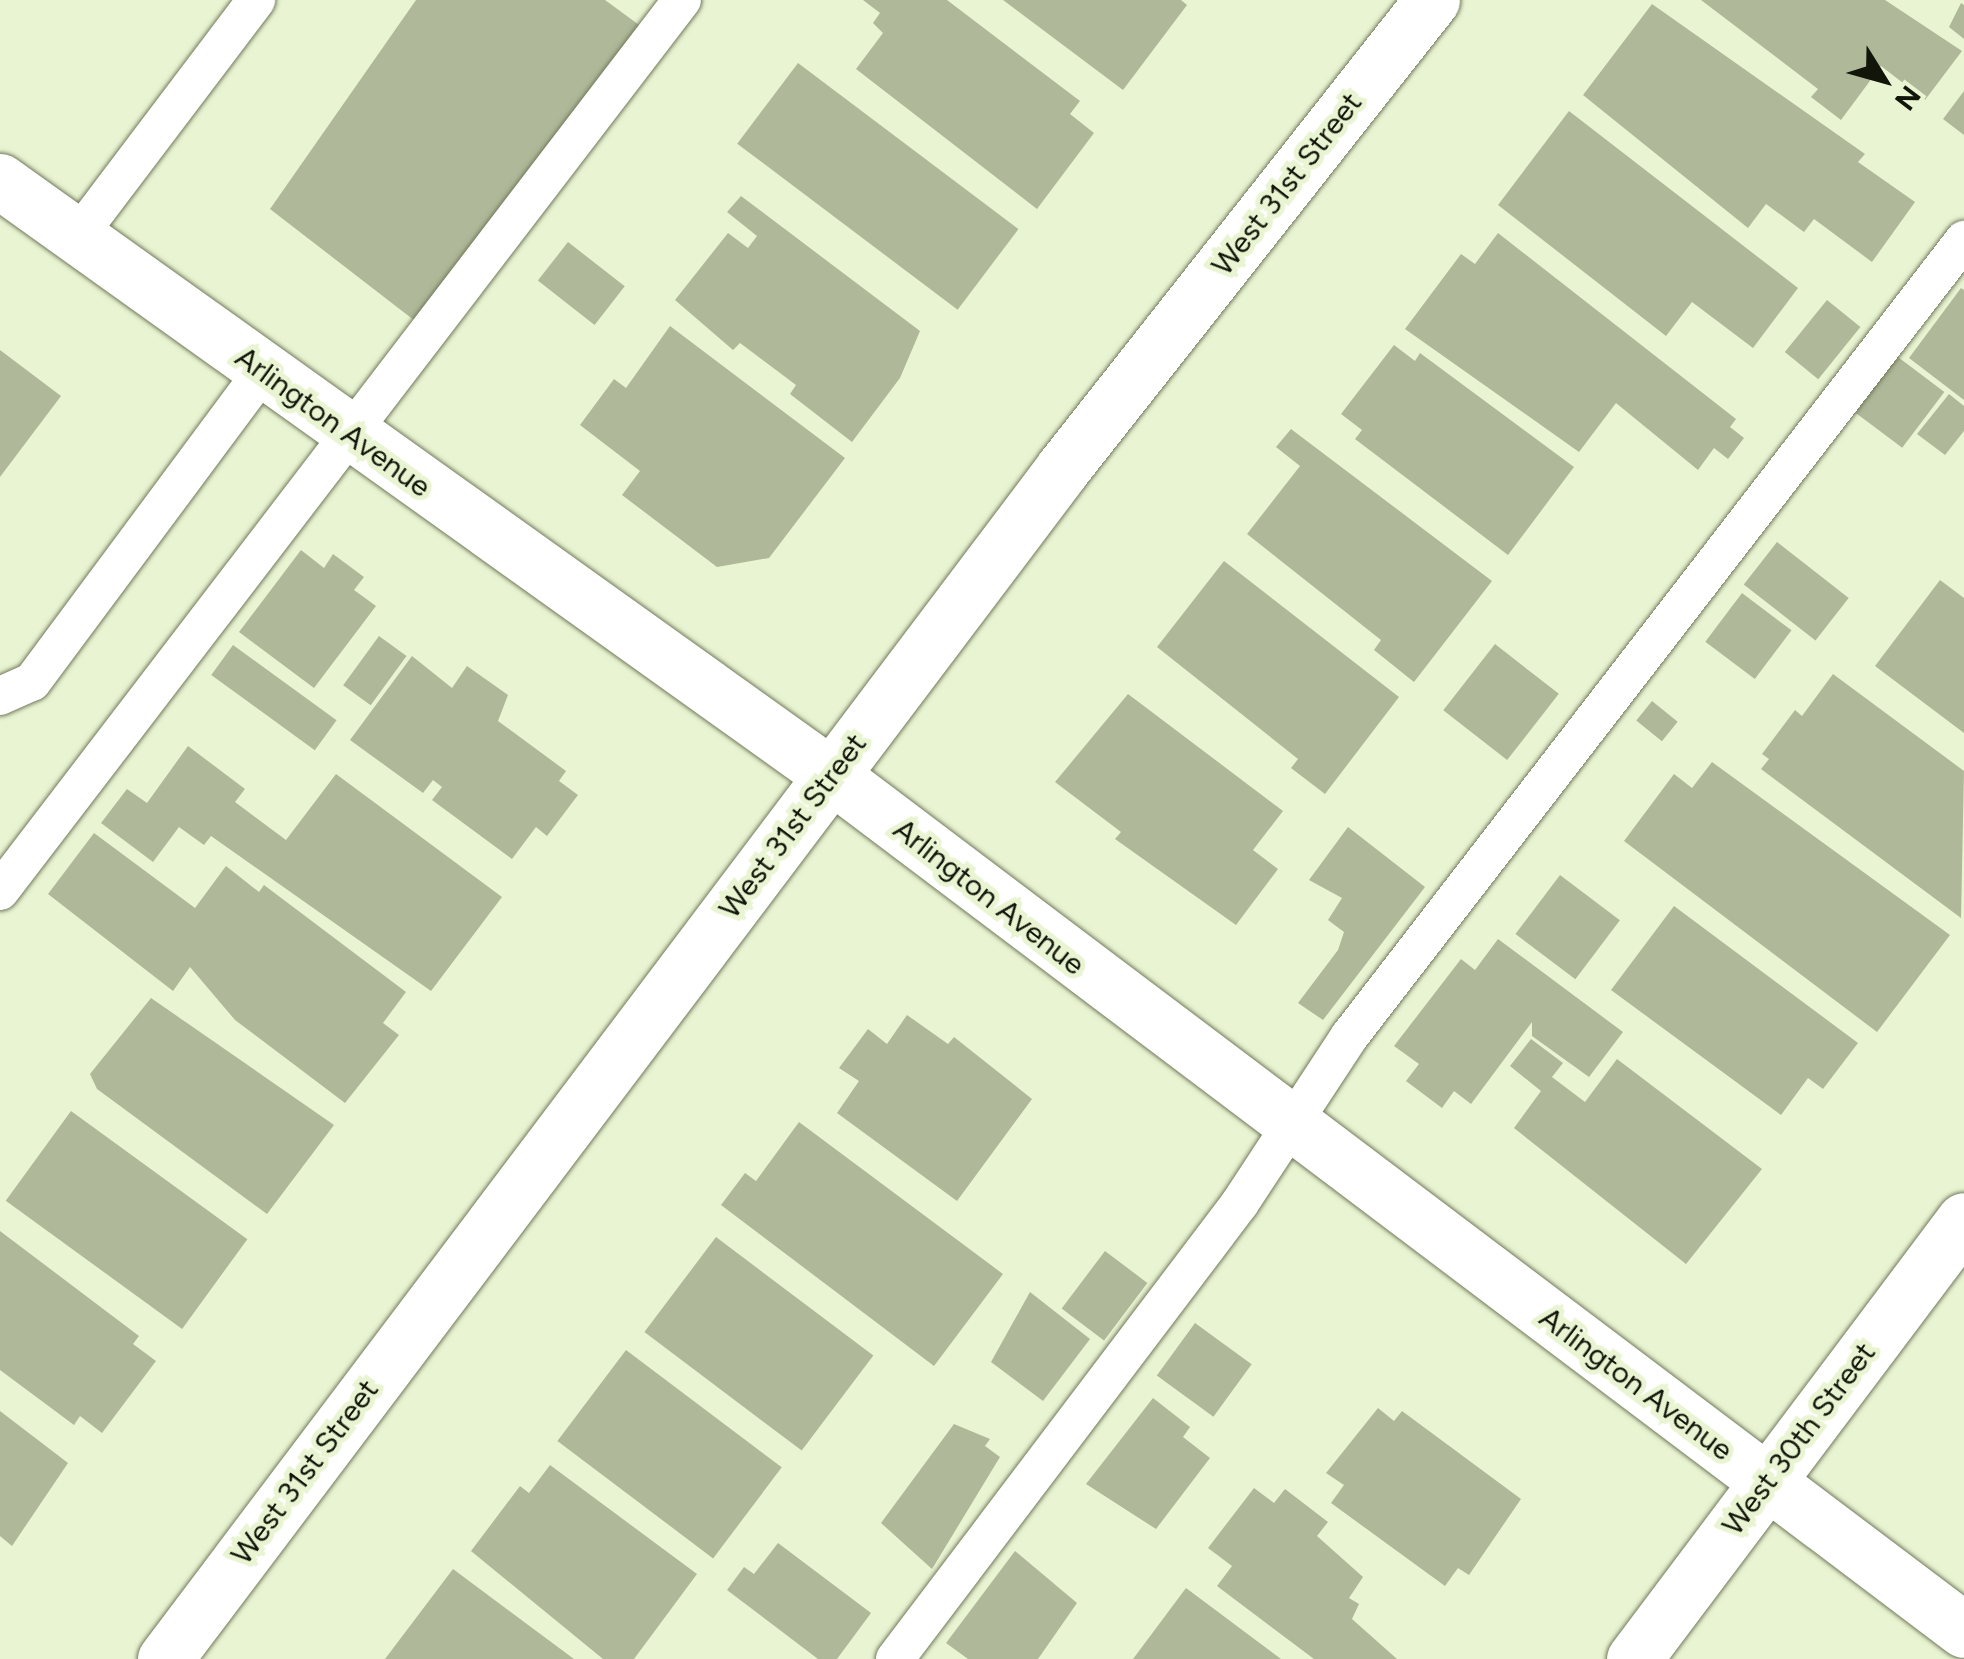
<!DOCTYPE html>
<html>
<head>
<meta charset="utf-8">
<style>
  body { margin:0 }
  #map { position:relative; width:1964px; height:1659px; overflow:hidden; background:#e9f4d2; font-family:Figtree,sans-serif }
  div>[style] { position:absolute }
  .building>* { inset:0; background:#afb999; transform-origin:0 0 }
  .roads { filter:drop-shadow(0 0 2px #717a5c) drop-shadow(0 0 2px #717a5c) }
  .lane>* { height:38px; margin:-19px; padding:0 19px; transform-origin:19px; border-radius:19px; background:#fff }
  .street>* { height:55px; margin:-27.5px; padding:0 27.5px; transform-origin:27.5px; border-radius:27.5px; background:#fff }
  .secondary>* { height:55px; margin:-27.5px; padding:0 27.5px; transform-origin:27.5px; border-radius:27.5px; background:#fff }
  span { translate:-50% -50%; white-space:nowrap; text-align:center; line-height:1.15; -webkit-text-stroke:10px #e9f4d2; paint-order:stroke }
  .street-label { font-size:30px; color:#12160a }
  .north { position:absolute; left:1834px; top:30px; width:100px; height:100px; -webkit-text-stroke:8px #e9f4d2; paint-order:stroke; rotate:127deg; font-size:28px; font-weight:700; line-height:40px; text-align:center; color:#12160a }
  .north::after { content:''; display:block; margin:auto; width:35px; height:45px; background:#12160a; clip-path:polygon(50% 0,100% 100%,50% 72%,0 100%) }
</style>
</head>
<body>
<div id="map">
  <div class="building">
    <i style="clip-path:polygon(416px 0,605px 0,646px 30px,419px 324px,270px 209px)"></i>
    <i style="clip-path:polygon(863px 0,947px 0,1080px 101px,1070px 114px,1094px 133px,1037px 209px,856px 69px,883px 33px,873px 23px,880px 13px)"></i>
    <i style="clip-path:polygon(1003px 0,1181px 0,1187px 5px,1123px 90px)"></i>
    <i style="clip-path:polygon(1701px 0,1885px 0,1962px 51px,1925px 100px,1881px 66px,1841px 120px,1811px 97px,1818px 89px)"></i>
    <i style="clip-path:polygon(1961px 3px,1964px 5px,1964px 39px,1949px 27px)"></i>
    <i style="clip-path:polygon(1652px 4px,1865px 154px,1858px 162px,1915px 202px,1872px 262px,1814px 219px,1804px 232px,1766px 204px,1748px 228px,1583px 95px)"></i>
    <i style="left:798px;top:63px;width:276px;height:101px;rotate:37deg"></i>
    <i style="clip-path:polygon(1964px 91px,1964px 135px,1943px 119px)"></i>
    <i style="clip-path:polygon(1569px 111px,1798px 288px,1753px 348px,1692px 302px,1666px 336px,1498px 205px)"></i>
    <i style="clip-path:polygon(741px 196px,920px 331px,900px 378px,852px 442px,790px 394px,796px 385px,740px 343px,733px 350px,675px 300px,728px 233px,748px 248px,757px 236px,727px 212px)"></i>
    <i style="clip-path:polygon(1498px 233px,1736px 419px,1730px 427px,1744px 438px,1728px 459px,1714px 448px,1698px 470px,1616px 403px,1579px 452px,1405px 329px,1461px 254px,1475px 264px)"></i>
    <i style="left:568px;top:242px;width:72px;height:49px;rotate:38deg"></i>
    <i style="clip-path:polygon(1961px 288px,1964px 290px,1964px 400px,1909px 358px)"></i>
    <i style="left:1827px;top:300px;width:43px;height:67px;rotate:39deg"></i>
    <i style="clip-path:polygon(670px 326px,845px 458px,769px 558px,717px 567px,622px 495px,640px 471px,580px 425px,614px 379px,626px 388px)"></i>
    <i style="clip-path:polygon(1394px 345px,1415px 361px,1420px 353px,1574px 467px,1508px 555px,1355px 439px,1362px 430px,1341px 414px)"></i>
    <i style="clip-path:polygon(0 350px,61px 396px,0 477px)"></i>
    <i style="left:1894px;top:354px;width:63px;height:70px;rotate:37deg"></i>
    <i style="clip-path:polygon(1949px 394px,1964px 406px,1964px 431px,1945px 455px,1917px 434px)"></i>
    <i style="clip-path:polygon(1291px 429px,1492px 581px,1414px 682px,1374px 650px,1381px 640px,1247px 534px,1300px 466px,1276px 447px)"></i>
    <i style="left:1777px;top:542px;width:91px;height:54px;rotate:38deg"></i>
    <i style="clip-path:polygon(301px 550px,324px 568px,333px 554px,364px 577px,354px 590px,376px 606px,314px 688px,239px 632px)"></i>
    <i style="clip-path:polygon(1224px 561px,1399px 697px,1325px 794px,1291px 768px,1298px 759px,1157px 647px)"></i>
    <i style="clip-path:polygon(1940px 580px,1964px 598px,1964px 733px,1875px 666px)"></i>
    <i style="left:1742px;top:593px;width:62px;height:61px;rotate:37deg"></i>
    <i style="left:379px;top:636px;width:34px;height:61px;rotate:36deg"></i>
    <i style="left:1495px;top:644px;width:81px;height:84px;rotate:38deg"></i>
    <i style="left:233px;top:645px;width:128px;height:37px;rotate:36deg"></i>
    <i style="clip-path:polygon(412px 656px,452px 688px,467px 666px,508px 695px,498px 721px,566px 771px,559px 781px,578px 795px,547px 836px,536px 827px,512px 859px,432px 800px,442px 787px,433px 780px,423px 793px,350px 740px)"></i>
    <i style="clip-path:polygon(1833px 674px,1964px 771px,1961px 918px,1761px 769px,1769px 759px,1762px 754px,1795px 710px,1802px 716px)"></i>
    <i style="clip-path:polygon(1128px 694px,1283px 811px,1253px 850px,1278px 869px,1236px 925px,1115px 839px,1121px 832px,1055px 782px)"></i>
    <i style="left:1652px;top:701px;width:33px;height:25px;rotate:39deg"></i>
    <i style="clip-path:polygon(188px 746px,245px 789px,235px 802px,286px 840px,336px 774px,502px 897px,431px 991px,211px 836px,204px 845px,179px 827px,153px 862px,101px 823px,127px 789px,147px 803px)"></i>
    <i style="clip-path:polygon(1712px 762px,1950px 935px,1877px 1032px,1624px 841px,1674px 774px,1692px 788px)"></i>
    <i style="clip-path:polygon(1348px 827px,1425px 887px,1323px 1020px,1298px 1003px,1338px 950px,1344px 932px,1328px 920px,1342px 898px,1309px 880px)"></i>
    <i style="clip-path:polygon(94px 833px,195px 908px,226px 866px,259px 892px,264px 885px,406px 992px,383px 1023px,399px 1035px,345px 1103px,235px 1020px,190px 967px,173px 991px,48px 894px)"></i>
    <i style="left:1560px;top:875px;width:75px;height:74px;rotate:37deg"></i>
    <i style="clip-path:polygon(1674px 906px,1858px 1043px,1823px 1089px,1808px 1078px,1781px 1115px,1611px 990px)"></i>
    <i style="clip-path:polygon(1498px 939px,1623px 1032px,1589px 1077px,1532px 1036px,1532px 1022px,1471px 1104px,1454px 1091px,1442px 1108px,1406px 1081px,1419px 1064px,1394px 1046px,1461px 959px,1475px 970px)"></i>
    <i style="clip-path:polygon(151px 998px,334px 1125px,267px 1214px,97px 1089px,90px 1074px)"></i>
    <i style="clip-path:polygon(907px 1015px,948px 1044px,954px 1037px,1032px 1099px,957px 1201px,837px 1113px,859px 1081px,839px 1068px,868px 1029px,887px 1044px)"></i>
    <i style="clip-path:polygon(1531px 1039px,1563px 1063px,1552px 1077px,1585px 1102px,1617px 1059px,1762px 1169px,1686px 1264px,1514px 1128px,1541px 1091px,1510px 1066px)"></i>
    <i style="left:71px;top:1111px;width:218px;height:111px;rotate:36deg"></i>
    <i style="clip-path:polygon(799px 1122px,1003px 1274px,934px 1366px,721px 1205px,745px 1173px,756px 1181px)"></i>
    <i style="clip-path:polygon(0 1231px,139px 1336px,133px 1344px,156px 1361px,102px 1433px,80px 1416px,74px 1425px,0 1370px)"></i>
    <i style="left:716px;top:1237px;width:197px;height:119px;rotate:37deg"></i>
    <i style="left:1105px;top:1251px;width:53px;height:72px;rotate:37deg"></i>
    <i style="clip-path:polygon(1030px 1292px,1090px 1339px,1043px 1401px,991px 1362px)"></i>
    <i style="left:1195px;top:1323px;width:70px;height:65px;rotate:36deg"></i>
    <i style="left:626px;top:1350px;width:195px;height:114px;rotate:37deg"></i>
    <i style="clip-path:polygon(1153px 1398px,1190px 1427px,1183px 1437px,1210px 1458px,1156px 1529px,1086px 1484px)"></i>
    <i style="clip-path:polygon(1378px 1408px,1394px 1421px,1402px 1411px,1521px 1499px,1469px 1575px,1458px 1568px,1445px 1586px,1331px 1503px,1344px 1485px,1326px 1473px)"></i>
    <i style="clip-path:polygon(0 1411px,68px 1463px,12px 1546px,0 1536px)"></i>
    <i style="clip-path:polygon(954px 1424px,990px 1439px,985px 1446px,1000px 1457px,932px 1569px,881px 1523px)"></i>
    <i style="clip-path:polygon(550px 1465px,697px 1574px,634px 1659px,603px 1659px,471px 1551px,520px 1486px,529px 1493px)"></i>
    <i style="clip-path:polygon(1254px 1488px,1274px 1503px,1285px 1489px,1328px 1522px,1317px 1536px,1363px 1577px,1349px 1598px,1359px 1604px,1352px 1619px,1397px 1659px,1314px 1659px,1217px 1586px,1232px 1566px,1208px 1548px)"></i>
    <i style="clip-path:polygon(778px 1543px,871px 1613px,837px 1659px,818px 1659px,727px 1590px,744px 1567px,754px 1574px)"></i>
    <i style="clip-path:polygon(1015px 1551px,1077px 1603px,1038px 1659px,968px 1659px,946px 1643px)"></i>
    <i style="clip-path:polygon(453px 1569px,574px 1659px,385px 1659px)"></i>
    <i style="clip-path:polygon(1186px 1588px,1281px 1659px,1133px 1659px)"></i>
  </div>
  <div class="roads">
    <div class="lane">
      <i style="left:77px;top:237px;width:297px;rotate:-52.9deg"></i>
      <i style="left:0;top:696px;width:35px;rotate:-24deg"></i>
      <i style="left:32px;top:682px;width:386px;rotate:-53.4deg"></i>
      <i style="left:0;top:891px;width:1122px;rotate:-52.57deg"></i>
      <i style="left:895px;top:1659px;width:572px;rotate:-52.89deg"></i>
      <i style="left:1240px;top:1203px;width:199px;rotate:-56.7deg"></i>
      <i style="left:1349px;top:1037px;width:1007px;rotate:-52.34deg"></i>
    </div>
    <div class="street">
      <i style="left:165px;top:1659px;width:1492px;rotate:-52.98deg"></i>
      <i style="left:1063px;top:468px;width:596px;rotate:-51.75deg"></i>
      <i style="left:1634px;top:1659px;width:549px;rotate:-53.07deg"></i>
    </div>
    <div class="secondary">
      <i style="left:0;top:181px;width:1021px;rotate:35.56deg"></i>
      <i style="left:831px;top:775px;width:1419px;rotate:37.04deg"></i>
    </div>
  </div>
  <div class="street-label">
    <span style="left:1287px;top:184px;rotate:-52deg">West 31st Street</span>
    <span style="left:333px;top:422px;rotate:36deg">Arlington Avenue</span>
    <span style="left:793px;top:826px;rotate:-53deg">West 31st Street</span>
    <span style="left:989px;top:897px;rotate:38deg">Arlington Avenue</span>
    <span style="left:1636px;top:1384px;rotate:37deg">Arlington Avenue</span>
    <span style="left:1799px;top:1439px;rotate:-53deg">West 30th Street</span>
    <span style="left:305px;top:1472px;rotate:-53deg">West 31st Street</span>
  </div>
  <div class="north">N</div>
</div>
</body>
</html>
